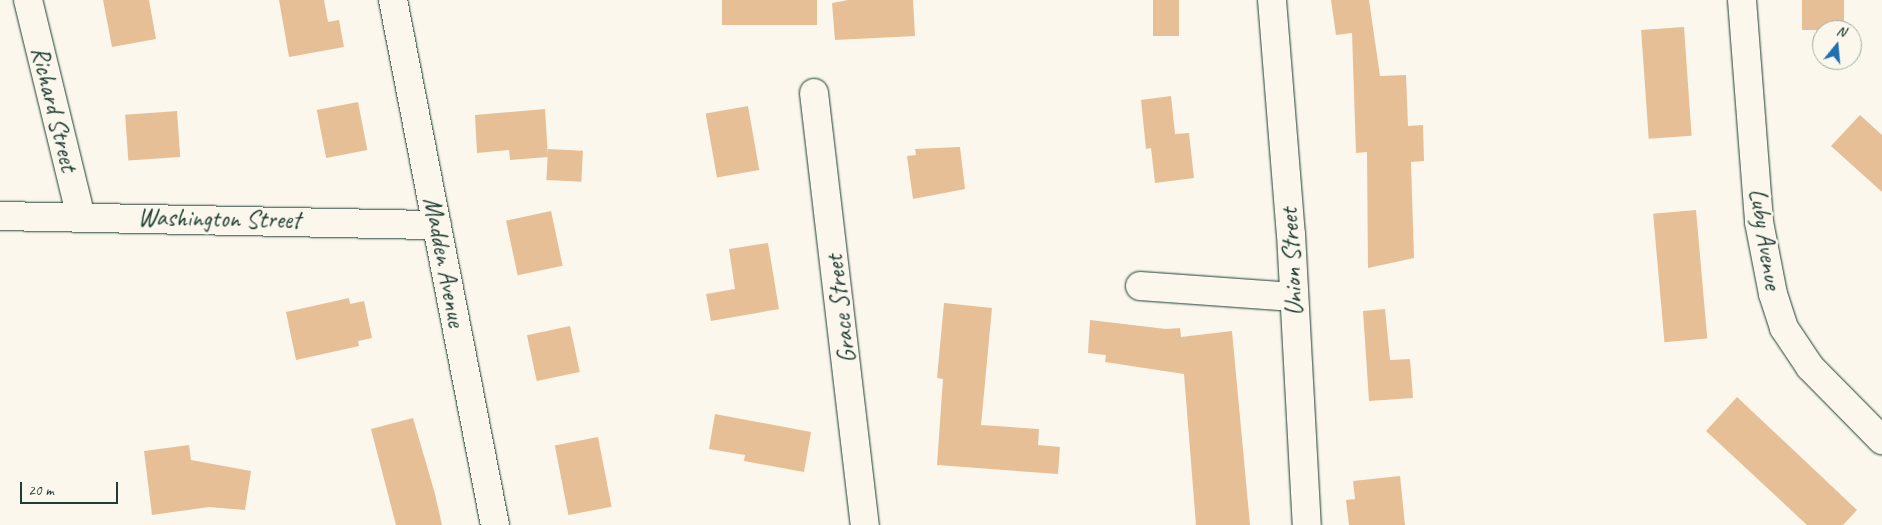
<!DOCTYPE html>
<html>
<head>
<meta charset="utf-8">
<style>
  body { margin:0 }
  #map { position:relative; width:1882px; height:525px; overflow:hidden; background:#fbf7ec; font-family:Caveat,sans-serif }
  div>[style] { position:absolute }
  .building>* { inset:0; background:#e6bf97; transform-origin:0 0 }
  .roads { filter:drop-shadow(0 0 1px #1f3d34) drop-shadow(0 0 1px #1f3d34) }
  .street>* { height:28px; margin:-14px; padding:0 14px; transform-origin:14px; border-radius:14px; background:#fbf7ec }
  span { translate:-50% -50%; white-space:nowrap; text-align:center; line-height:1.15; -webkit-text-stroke:5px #fbf7ec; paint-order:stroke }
  .street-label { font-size:25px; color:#1f3d34 }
  .north { position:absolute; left:1812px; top:20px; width:50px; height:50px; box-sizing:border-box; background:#fbf7ec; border:1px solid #a3ada2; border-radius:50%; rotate:17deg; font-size:14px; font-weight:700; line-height:20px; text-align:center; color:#1f3d34 }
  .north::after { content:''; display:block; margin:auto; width:18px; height:22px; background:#1f6fb2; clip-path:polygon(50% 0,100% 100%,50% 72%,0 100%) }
  .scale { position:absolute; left:20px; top:482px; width:98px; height:22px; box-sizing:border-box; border:2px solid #1f3d34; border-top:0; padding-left:6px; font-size:15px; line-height:18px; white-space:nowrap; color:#1f3d34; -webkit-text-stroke:4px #fbf7ec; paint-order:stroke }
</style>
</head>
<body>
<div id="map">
  <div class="building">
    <i style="clip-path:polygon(103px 0,149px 0,156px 39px,112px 47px)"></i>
    <i style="clip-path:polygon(279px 0,324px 0,328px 22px,339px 20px,344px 47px,289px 57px)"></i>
    <i style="left:722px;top:0;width:95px;height:25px"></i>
    <i style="clip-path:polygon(848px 0,913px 0,915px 36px,835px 40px,832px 3px)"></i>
    <i style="left:1153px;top:0;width:26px;height:36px"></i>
    <i style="clip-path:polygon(1331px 0,1369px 0,1380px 76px,1406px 75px,1408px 126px,1423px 125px,1424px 161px,1411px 162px,1414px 258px,1368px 268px,1367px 152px,1356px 153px,1352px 33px,1336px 35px)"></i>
    <i style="left:1802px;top:0;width:42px;height:30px"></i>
    <i style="left:1684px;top:27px;width:109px;height:43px;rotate:86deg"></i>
    <i style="clip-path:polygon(1171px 96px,1175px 134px,1189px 133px,1194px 178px,1155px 183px,1151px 148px,1146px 149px,1141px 100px)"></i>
    <i style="left:358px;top:102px;width:49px;height:42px;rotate:79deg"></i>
    <i style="left:748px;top:106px;width:65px;height:43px;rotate:80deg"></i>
    <i style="clip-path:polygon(545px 109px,548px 157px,510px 160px,509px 150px,477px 153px,475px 115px)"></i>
    <i style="left:177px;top:111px;width:46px;height:52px;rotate:86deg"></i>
    <i style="clip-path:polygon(1860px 115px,1882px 135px,1882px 192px,1831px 146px)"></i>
    <i style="clip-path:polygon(960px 147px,965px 189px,913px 199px,907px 156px,916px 155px,915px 149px)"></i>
    <i style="left:548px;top:149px;width:35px;height:31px;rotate:3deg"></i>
    <i style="left:1696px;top:210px;width:129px;height:43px;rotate:85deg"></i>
    <i style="left:551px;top:211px;width:56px;height:46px;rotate:78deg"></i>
    <i style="clip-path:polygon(768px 243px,779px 309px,711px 321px,706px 294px,735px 289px,729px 249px)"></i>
    <i style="clip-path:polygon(349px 298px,350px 304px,364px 301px,372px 338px,358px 341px,359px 346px,296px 360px,286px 312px)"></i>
    <i style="clip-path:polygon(944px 303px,992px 308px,981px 425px,1039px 429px,1038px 445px,1060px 447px,1058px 474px,937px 465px,943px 379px,937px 378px)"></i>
    <i style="clip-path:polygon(1385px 309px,1390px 360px,1410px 359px,1413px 398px,1369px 401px,1363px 311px)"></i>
    <i style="clip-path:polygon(1090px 320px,1166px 329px,1180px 328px,1181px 337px,1232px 331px,1250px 525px,1196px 525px,1184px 374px,1105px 362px,1106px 355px,1088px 353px)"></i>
    <i style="left:570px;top:326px;width:47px;height:44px;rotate:78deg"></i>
    <i style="clip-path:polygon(1737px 397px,1857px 510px,1843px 525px,1807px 525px,1706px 431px)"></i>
    <i style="clip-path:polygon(715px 414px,811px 432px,804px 472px,744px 461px,745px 455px,709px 449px)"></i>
    <i style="clip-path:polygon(413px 418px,435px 494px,442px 525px,396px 525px,371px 429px)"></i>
    <i style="left:598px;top:437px;width:71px;height:44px;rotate:79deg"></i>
    <i style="clip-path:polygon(189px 445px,191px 460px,251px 471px,245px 510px,209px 507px,152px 515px,144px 451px)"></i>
    <i style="clip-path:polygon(1400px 476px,1405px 525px,1349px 525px,1346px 500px,1355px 499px,1353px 481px)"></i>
  </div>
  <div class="roads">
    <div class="street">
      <i style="left:28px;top:0;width:223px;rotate:76.3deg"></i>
      <i style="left:393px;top:0;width:535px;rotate:79.01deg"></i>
      <i style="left:1272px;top:0;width:235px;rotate:85.4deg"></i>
      <i style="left:1291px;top:234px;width:291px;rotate:86.9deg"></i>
      <i style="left:1742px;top:0;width:223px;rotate:85.6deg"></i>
      <i style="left:1759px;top:222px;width:73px;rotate:79deg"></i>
      <i style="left:1773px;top:294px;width:36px;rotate:72deg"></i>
      <i style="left:1784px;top:328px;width:47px;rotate:56.3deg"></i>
      <i style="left:1810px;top:367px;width:103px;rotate:45.4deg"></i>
      <i style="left:814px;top:93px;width:435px;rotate:83.3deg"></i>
      <i style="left:0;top:216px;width:437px;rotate:1.2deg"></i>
      <i style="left:1140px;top:286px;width:154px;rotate:4.1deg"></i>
    </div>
  </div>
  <div class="street-label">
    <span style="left:54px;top:109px;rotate:76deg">Richard Street</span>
    <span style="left:219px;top:219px;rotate:1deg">Washington Street</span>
    <span style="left:1765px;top:239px;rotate:81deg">Luby Avenue</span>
    <span style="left:444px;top:262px;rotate:79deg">Madden Avenue</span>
    <span style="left:1292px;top:262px;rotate:-93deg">Union Street</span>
    <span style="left:841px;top:309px;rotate:-97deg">Grace Street</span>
  </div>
  <div class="north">N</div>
  <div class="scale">20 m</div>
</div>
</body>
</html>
